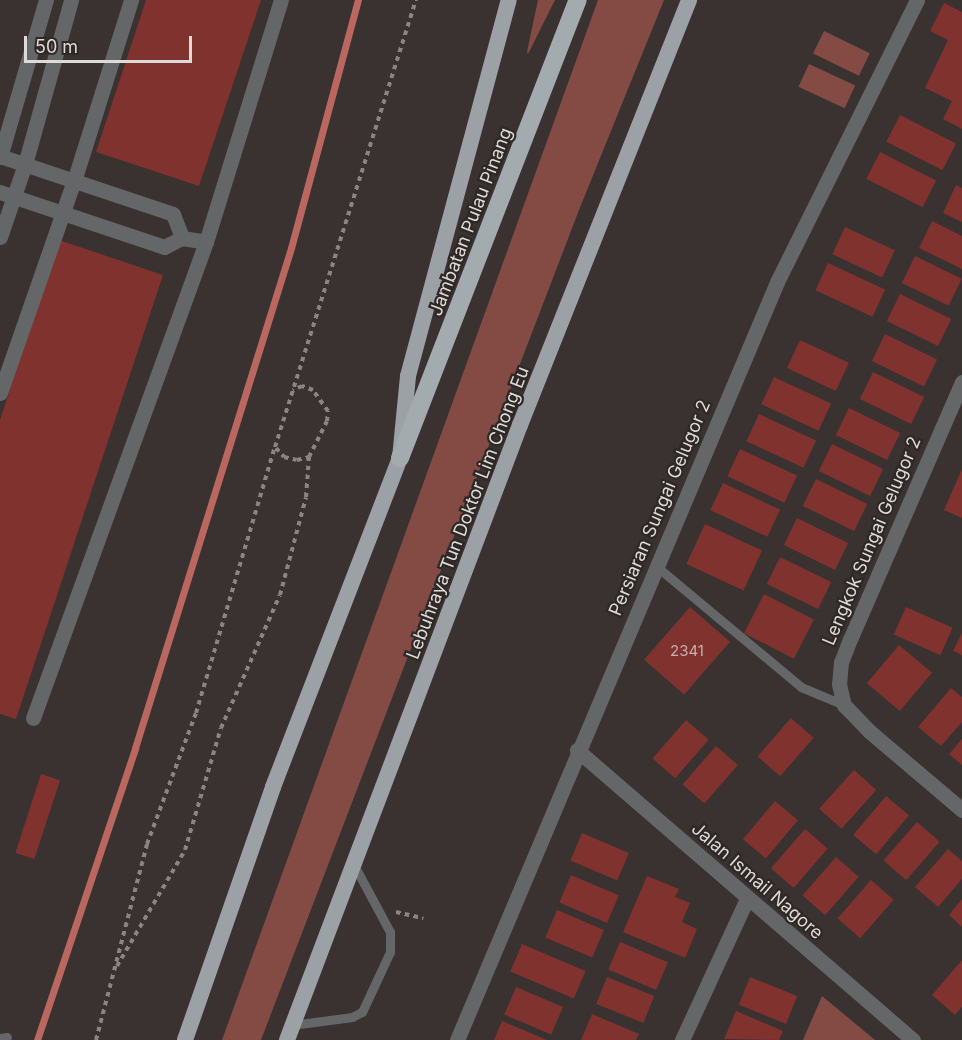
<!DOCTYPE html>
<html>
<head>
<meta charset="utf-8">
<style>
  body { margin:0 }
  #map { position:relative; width:962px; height:1040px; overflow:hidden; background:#393231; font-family:Inter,sans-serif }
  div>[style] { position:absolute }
  .green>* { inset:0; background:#844b45; transform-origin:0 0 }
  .stream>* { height:7px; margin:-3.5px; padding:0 3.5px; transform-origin:3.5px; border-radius:3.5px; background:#ba6760 }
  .building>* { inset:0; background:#7f322e; transform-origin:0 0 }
  .path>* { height:4px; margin-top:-2px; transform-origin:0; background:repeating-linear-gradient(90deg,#8a8584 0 4.5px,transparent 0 9px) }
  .service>* { height:9px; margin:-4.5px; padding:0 4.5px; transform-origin:4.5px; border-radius:4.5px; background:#646668 }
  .minor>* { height:15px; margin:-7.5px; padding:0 7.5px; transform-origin:7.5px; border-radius:7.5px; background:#646668 }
  .trunk>* { height:16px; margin:-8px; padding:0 8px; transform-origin:8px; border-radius:8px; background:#9ba1a5 }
  .motorway>* { height:18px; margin:-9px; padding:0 9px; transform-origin:9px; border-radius:9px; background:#a4abaf }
  span { translate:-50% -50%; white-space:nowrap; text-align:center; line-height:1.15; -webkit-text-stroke:4.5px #2e2827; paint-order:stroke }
  .number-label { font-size:15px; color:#c6b0ae }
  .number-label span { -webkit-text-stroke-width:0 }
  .street-label { font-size:18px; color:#dedad9 }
  .scale { position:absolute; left:24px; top:36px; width:168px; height:27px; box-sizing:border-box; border:3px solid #dedad9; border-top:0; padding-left:8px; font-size:18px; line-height:21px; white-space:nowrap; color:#dedad9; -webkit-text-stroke:4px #2e2827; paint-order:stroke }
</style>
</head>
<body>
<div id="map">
  <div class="green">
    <i style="clip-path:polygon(538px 0,555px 0,528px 54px,527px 52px)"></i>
    <i style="clip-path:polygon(598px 0,664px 0,579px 210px,261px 1040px,222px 1040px)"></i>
    <i style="left:824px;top:31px;width:51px;height:25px;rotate:26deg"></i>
    <i style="left:809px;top:64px;width:51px;height:25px;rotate:25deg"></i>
    <i style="clip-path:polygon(822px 996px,875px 1040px,803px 1040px)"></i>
  </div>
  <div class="stream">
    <i style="left:37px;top:1040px;width:308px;rotate:-71.4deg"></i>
    <i style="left:135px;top:748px;width:524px;rotate:-72.67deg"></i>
    <i style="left:291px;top:248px;width:257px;rotate:-74.9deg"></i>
  </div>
  <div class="building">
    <i style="clip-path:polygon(146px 0,261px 0,199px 186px,96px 152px)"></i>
    <i style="clip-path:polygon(944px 3px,962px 12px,962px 129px,943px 119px,952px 101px,925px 88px,948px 40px,930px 31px)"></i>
    <i style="left:900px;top:115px;width:63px;height:30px;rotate:27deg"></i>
    <i style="left:880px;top:152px;width:63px;height:30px;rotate:27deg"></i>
    <i style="clip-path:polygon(956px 185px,962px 188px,962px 222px,943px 213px)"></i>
    <i style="clip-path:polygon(932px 221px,962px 236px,962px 269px,919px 248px)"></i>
    <i style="left:845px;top:227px;width:55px;height:30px;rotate:25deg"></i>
    <i style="clip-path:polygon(59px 240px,163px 275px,16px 719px,0 714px,0 420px)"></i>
    <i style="left:915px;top:256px;width:52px;height:30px;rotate:26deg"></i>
    <i style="left:828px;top:263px;width:63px;height:30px;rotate:25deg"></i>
    <i style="left:900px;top:294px;width:57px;height:30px;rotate:26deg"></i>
    <i style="left:885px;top:334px;width:58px;height:30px;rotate:26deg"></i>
    <i style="left:800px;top:340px;width:54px;height:31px;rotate:25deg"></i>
    <i style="left:873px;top:372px;width:57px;height:30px;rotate:26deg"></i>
    <i style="left:774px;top:377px;width:63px;height:30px;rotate:25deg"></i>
    <i style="left:849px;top:408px;width:57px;height:30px;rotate:26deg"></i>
    <i style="left:759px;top:414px;width:63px;height:30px;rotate:25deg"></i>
    <i style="left:832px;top:444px;width:57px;height:30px;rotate:26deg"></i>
    <i style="left:740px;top:449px;width:63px;height:30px;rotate:25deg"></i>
    <i style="clip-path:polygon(962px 469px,962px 518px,944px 510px)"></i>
    <i style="left:816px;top:479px;width:57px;height:30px;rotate:26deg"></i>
    <i style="left:723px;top:483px;width:63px;height:30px;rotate:25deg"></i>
    <i style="left:797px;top:518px;width:57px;height:30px;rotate:26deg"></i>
    <i style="left:705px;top:524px;width:63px;height:44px;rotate:25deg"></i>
    <i style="left:780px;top:557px;width:57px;height:30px;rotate:26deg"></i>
    <i style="left:764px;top:594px;width:56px;height:44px;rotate:27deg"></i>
    <i style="left:690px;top:607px;width:53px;height:70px;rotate:41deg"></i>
    <i style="left:906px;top:607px;width:51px;height:30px;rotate:24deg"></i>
    <i style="clip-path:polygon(962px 633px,962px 655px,953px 651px)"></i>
    <i style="left:899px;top:645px;width:43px;height:50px;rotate:40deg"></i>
    <i style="clip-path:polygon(951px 688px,962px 697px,962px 722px,941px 746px,918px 727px)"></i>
    <i style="left:791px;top:718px;width:30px;height:51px;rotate:41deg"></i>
    <i style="left:686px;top:720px;width:30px;height:51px;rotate:41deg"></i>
    <i style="clip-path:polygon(962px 739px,962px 765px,949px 754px)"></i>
    <i style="left:716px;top:746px;width:29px;height:51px;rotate:41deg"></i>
    <i style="left:854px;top:770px;width:30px;height:52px;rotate:42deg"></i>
    <i style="left:41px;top:774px;width:20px;height:83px;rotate:18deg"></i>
    <i style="left:886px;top:796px;width:30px;height:51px;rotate:40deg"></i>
    <i style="left:775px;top:801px;width:30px;height:50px;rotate:40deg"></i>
    <i style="left:917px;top:822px;width:30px;height:51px;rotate:41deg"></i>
    <i style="left:805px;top:829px;width:30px;height:52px;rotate:41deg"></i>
    <i style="left:582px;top:833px;width:51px;height:30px;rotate:23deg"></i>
    <i style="clip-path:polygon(948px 849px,962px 861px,962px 879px,938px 907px,915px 887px)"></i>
    <i style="left:836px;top:857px;width:30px;height:51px;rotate:41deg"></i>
    <i style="left:571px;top:875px;width:52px;height:30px;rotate:23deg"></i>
    <i style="clip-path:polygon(647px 876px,679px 889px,675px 897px,690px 903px,682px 922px,697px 929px,685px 958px,623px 932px)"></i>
    <i style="left:871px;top:880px;width:30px;height:51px;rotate:41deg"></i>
    <i style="clip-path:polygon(962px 899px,962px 927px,949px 915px)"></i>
    <i style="left:557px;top:910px;width:51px;height:30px;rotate:23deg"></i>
    <i style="left:620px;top:942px;width:52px;height:30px;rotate:23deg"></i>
    <i style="left:522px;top:944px;width:69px;height:30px;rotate:23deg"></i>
    <i style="clip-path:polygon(962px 960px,962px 1007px,955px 1015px,932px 995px)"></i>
    <i style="left:607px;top:977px;width:51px;height:29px;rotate:22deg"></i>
    <i style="left:750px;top:977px;width:51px;height:30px;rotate:22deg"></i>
    <i style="left:516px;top:987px;width:51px;height:30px;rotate:23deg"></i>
    <i style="clip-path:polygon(736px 1011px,783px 1031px,779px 1040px,724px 1039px)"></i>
    <i style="clip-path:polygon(592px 1014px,639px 1034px,636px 1040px,581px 1040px)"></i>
    <i style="clip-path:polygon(502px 1021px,547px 1040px,494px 1040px)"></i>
  </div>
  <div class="path">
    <i style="left:276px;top:448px;width:12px;rotate:48deg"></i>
    <i style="left:284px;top:457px;width:13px;rotate:13deg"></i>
    <i style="left:297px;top:460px;width:12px;rotate:-14deg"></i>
    <i style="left:396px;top:912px;width:28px;rotate:13deg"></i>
    <i style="left:117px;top:966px;width:134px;rotate:-59.6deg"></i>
    <i style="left:185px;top:850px;width:127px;rotate:-73.6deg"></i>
    <i style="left:221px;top:728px;width:145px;rotate:-66.1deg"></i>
    <i style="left:280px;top:595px;width:101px;rotate:-75.1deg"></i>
    <i style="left:306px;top:497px;width:40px;rotate:-85.7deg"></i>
    <i style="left:309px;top:457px;width:40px;rotate:-63.4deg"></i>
    <i style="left:327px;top:421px;width:10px;rotate:-84deg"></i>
    <i style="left:328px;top:411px;width:26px;rotate:-126deg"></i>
    <i style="left:313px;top:390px;width:12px;rotate:-160deg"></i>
    <i style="left:302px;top:386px;width:10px;rotate:156deg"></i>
    <i style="left:96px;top:1040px;width:203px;rotate:-75.4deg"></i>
    <i style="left:147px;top:844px;width:140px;rotate:-69.5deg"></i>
    <i style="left:196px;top:713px;width:277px;rotate:-73.5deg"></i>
    <i style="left:275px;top:447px;width:469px;rotate:-72.5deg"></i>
  </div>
  <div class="service">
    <i style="left:656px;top:566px;width:189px;rotate:39.8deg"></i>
    <i style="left:801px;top:687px;width:47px;rotate:22.7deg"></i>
    <i style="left:292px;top:1025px;width:61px;rotate:-7.6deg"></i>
    <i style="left:352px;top:1017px;width:11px;rotate:-27deg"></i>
    <i style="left:362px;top:1012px;width:66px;rotate:-65deg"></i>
    <i style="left:390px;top:952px;width:20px;rotate:-90deg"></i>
    <i style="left:390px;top:932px;width:76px;rotate:-118.2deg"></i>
    <i style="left:0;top:1038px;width:7px;rotate:-8deg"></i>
  </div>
  <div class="minor">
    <i style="left:0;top:156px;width:182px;rotate:18.5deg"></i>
    <i style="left:173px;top:214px;width:26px;rotate:69deg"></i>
    <i style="left:0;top:157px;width:164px;rotate:-73.7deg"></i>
    <i style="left:0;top:192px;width:173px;rotate:18.5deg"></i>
    <i style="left:164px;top:247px;width:20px;rotate:-27deg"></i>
    <i style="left:182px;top:238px;width:24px;rotate:9deg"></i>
    <i style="left:0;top:237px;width:77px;rotate:-71.1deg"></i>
    <i style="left:25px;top:164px;width:170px;rotate:-74.3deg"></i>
    <i style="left:962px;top:382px;width:280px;rotate:113.5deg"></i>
    <i style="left:850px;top:639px;width:25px;rotate:111deg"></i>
    <i style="left:841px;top:662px;width:22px;rotate:95deg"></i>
    <i style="left:839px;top:684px;width:22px;rotate:77deg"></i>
    <i style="left:844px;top:705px;width:36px;rotate:46deg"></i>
    <i style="left:869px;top:731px;width:122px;rotate:40.3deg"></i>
    <i style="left:0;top:393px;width:225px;rotate:-70.8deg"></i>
    <i style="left:74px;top:181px;width:190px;rotate:-72.5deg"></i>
    <i style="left:33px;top:718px;width:506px;rotate:-70.03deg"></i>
    <i style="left:206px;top:242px;width:253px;rotate:-72.8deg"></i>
    <i style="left:577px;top:750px;width:444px;rotate:40.8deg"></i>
    <i style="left:457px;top:1040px;width:823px;rotate:-67.11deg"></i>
    <i style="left:777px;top:282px;width:315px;rotate:-63.6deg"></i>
    <i style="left:682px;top:1040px;width:155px;rotate:-65.3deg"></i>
  </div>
  <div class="trunk">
    <i style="left:185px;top:1040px;width:268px;rotate:-70.8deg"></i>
    <i style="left:273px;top:787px;width:353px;rotate:-68.9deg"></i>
    <i style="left:400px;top:458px;width:82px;rotate:-84.4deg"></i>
    <i style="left:408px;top:376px;width:389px;rotate:-75deg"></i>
    <i style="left:287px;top:1040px;width:658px;rotate:-69.25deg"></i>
    <i style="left:520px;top:425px;width:457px;rotate:-68.3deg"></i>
  </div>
  <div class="motorway">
    <i style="left:400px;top:458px;width:491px;rotate:-68.8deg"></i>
  </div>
  <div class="number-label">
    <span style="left:687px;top:651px">2341</span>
  </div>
  <div class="street-label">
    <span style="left:471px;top:222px;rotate:-69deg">Jambatan Pulau Pinang</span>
    <span style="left:660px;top:508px;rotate:-67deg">Persiaran Sungai Gelugor 2</span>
    <span style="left:468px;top:513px;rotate:-69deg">Lebuhraya Tun Doktor Lim Chong Eu</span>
    <span style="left:872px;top:541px;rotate:-67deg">Lengkok Sungai Gelugor 2</span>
    <span style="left:757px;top:881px;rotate:41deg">Jalan Ismail Nagore</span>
  </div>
  <div class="scale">50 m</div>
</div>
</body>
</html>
